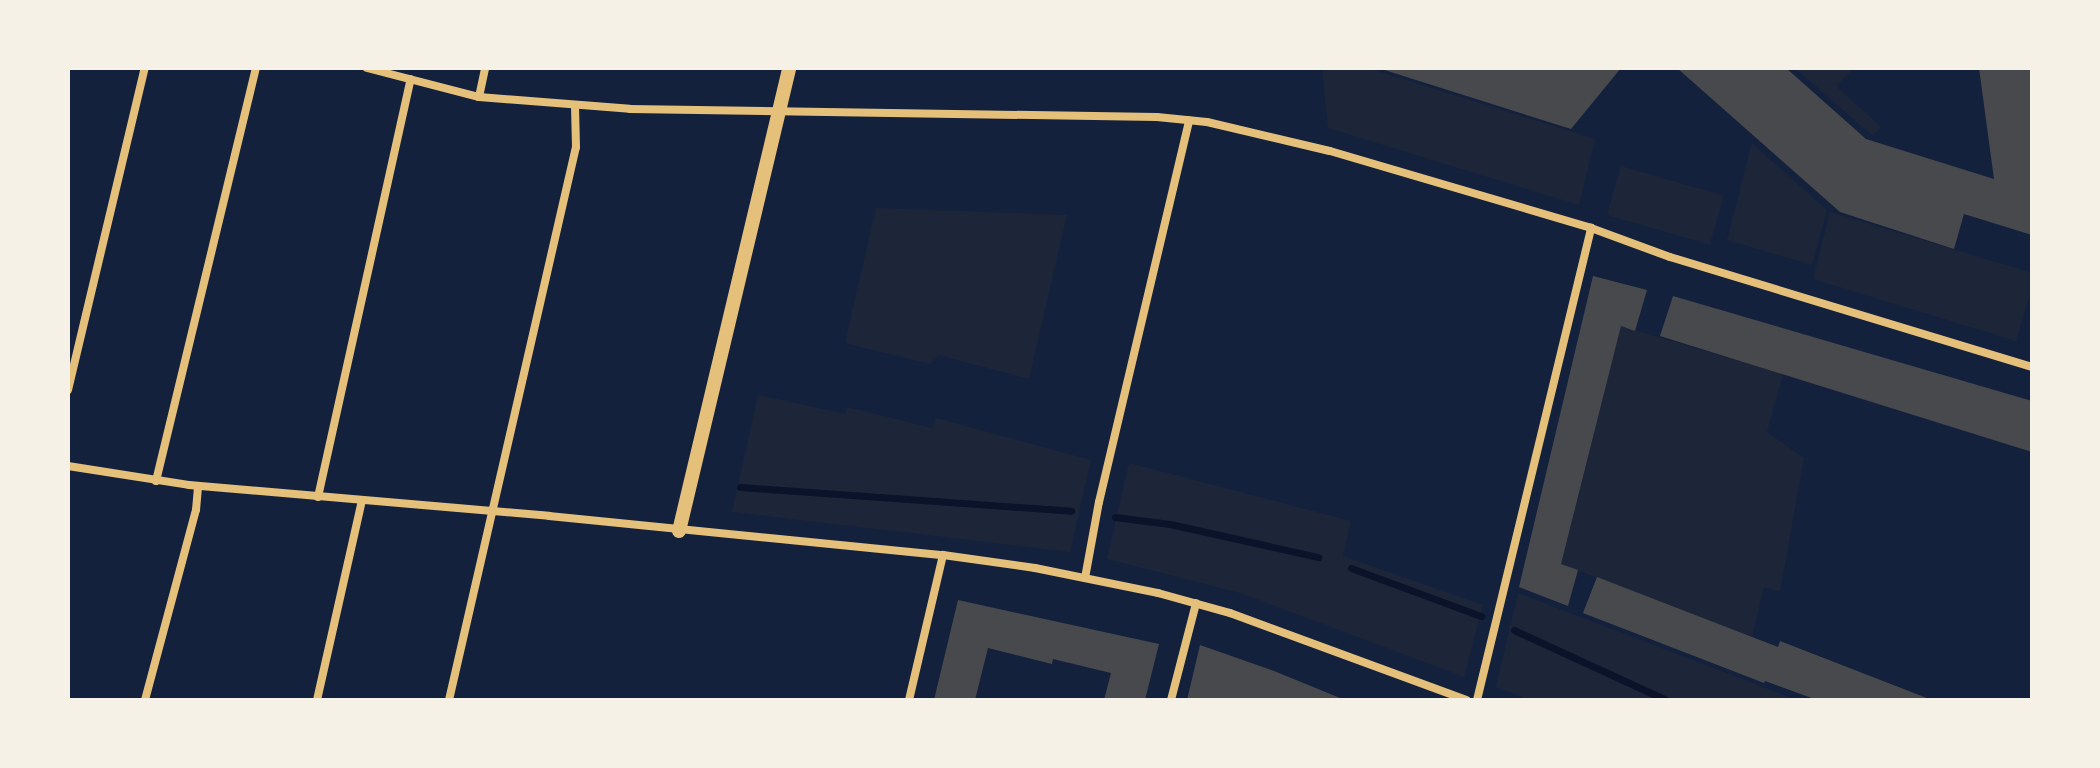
<!DOCTYPE html>
<html>
<head>
<meta charset="utf-8">
<style>
  body { margin:0 }
  #map { position:relative; width:2100px; height:768px; overflow:hidden; background:#14213d; font-family:"Source Sans 3",sans-serif }
  div>[style] { position:absolute }
  .green>* { inset:0; background:#1d2539; transform-origin:0 0 }
  .stream>* { height:7px; margin:-3.5px; padding:0 3.5px; transform-origin:3.5px; border-radius:3.5px; background:#0b132b }
  .building>* { inset:0; background:#48494c }
  .minor>* { height:8px; margin:-4px; padding:0 4px; transform-origin:4px; border-radius:4px; background:#e5c07b }
  .tertiary>* { height:14px; margin:-7px; padding:0 7px; transform-origin:7px; border-radius:7px; background:#e5c07b }
  span { translate:-50% -50%; white-space:nowrap; text-align:center; line-height:1.15; -webkit-text-stroke:7px #f6f1e7; paint-order:stroke }
  .frame { position:absolute; inset:0; border:70px solid #f6f1e7; pointer-events:none }
</style>
</head>
<body>
<div id="map">
  <div class="green">
    <i style="clip-path:polygon(1322px 68px,1368px 68px,1595px 139px,1579px 205px,1328px 128px)"></i>
    <i style="clip-path:polygon(1795px 68px,1854px 68px,1836px 86px,1881px 127px,1873px 136px)"></i>
    <i style="clip-path:polygon(1752px 143px,1827px 210px,1812px 265px,1727px 240px)"></i>
    <i style="left:1621px;top:166px;width:107px;height:51px;rotate:16deg"></i>
    <i style="clip-path:polygon(876px 208px,1067px 215px,1029px 379px,938px 355px,930px 364px,845px 343px)"></i>
    <i style="clip-path:polygon(1830px 212px,2032px 273px,2032px 287px,2016px 341px,1813px 279px)"></i>
    <i style="clip-path:polygon(1621px 326px,1783px 374px,1767px 432px,1804px 458px,1780px 592px,1764px 587px,1752px 637px,1561px 564px)"></i>
    <i style="clip-path:polygon(758px 395px,845px 414px,847px 407px,932px 428px,936px 418px,1091px 460px,1070px 552px,732px 512px)"></i>
    <i style="clip-path:polygon(1129px 463px,1351px 521px,1343px 556px,1483px 605px,1464px 677px,1240px 593px,1107px 559px)"></i>
    <i style="clip-path:polygon(1518px 593px,1797px 700px,1529px 700px,1496px 687px)"></i>
  </div>
  <div class="stream">
    <i style="left:740px;top:487px;width:332px;rotate:4.1deg"></i>
    <i style="left:1115px;top:517px;width:55px;rotate:7.3deg"></i>
    <i style="left:1170px;top:524px;width:152px;rotate:12.6deg"></i>
    <i style="left:1351px;top:568px;width:139px;rotate:20.3deg"></i>
    <i style="left:1514px;top:630px;width:167px;rotate:24.7deg"></i>
  </div>
  <div class="building">
    <i style="clip-path:polygon(1378px 68px,1621px 68px,1571px 129px)"></i>
    <i style="clip-path:polygon(1677px 68px,1786px 68px,1866px 139px,1994px 179px,1979px 68px,2032px 68px,2032px 235px,1964px 214px,1954px 249px,1840px 212px)"></i>
    <i style="clip-path:polygon(1593px 276px,1647px 290px,1635px 331px,1621px 326px,1561px 564px,1578px 570px,1568px 606px,1519px 587px)"></i>
    <i style="clip-path:polygon(1673px 296px,2032px 401px,2032px 452px,1660px 336px)"></i>
    <i style="clip-path:polygon(1597px 577px,1778px 647px,1780px 641px,1932px 700px,1817px 700px,1765px 681px,1764px 683px,1583px 613px)"></i>
    <i style="clip-path:polygon(958px 600px,1159px 644px,1145px 700px,1104px 700px,1111px 673px,1053px 659px,1052px 664px,988px 648px,975px 700px,934px 700px)"></i>
    <i style="clip-path:polygon(1200px 645px,1274px 671px,1345px 700px,1187px 700px)"></i>
  </div>
  <div class="minor">
    <i style="left:367px;top:68px;width:116px;rotate:14.5deg"></i>
    <i style="left:479px;top:97px;width:151px;rotate:4.5deg"></i>
    <i style="left:630px;top:109px;width:527px;rotate:0.87deg"></i>
    <i style="left:1157px;top:117px;width:50px;rotate:5.7deg"></i>
    <i style="left:1207px;top:122px;width:126px;rotate:13.3deg"></i>
    <i style="left:1330px;top:151px;width:272px;rotate:16.4deg"></i>
    <i style="left:1591px;top:228px;width:84px;rotate:20.2deg"></i>
    <i style="left:1670px;top:257px;width:378px;rotate:16.9deg"></i>
    <i style="left:479px;top:97px;width:30px;rotate:-78deg"></i>
    <i style="left:68px;top:390px;width:331px;rotate:-76.6deg"></i>
    <i style="left:68px;top:466px;width:122px;rotate:8.9deg"></i>
    <i style="left:189px;top:485px;width:361px;rotate:4.9deg"></i>
    <i style="left:549px;top:516px;width:396px;rotate:5.7deg"></i>
    <i style="left:943px;top:555px;width:93px;rotate:8deg"></i>
    <i style="left:1035px;top:568px;width:126px;rotate:11.5deg"></i>
    <i style="left:1158px;top:593px;width:75px;rotate:15.5deg"></i>
    <i style="left:1230px;top:613px;width:252px;rotate:20.2deg"></i>
    <i style="left:156px;top:481px;width:425px;rotate:-76.4deg"></i>
    <i style="left:318px;top:497px;width:428px;rotate:-77.5deg"></i>
    <i style="left:1085px;top:578px;width:77px;rotate:-79.6deg"></i>
    <i style="left:1099px;top:502px;width:392px;rotate:-76.7deg"></i>
    <i style="left:145px;top:700px;width:197px;rotate:-75deg"></i>
    <i style="left:196px;top:510px;width:24px;rotate:-85deg"></i>
    <i style="left:317px;top:700px;width:204px;rotate:-77.3deg"></i>
    <i style="left:449px;top:700px;width:567px;rotate:-77.07deg"></i>
    <i style="left:576px;top:147px;width:42px;rotate:-91.4deg"></i>
    <i style="left:909px;top:700px;width:149px;rotate:-76.8deg"></i>
    <i style="left:1171px;top:700px;width:100px;rotate:-75.5deg"></i>
    <i style="left:1477px;top:700px;width:486px;rotate:-76.4deg"></i>
  </div>
  <div class="tertiary">
    <i style="left:679px;top:531px;width:476px;rotate:-76.6deg"></i>
  </div>
  <div class="frame"></div>
</div>
</body>
</html>
